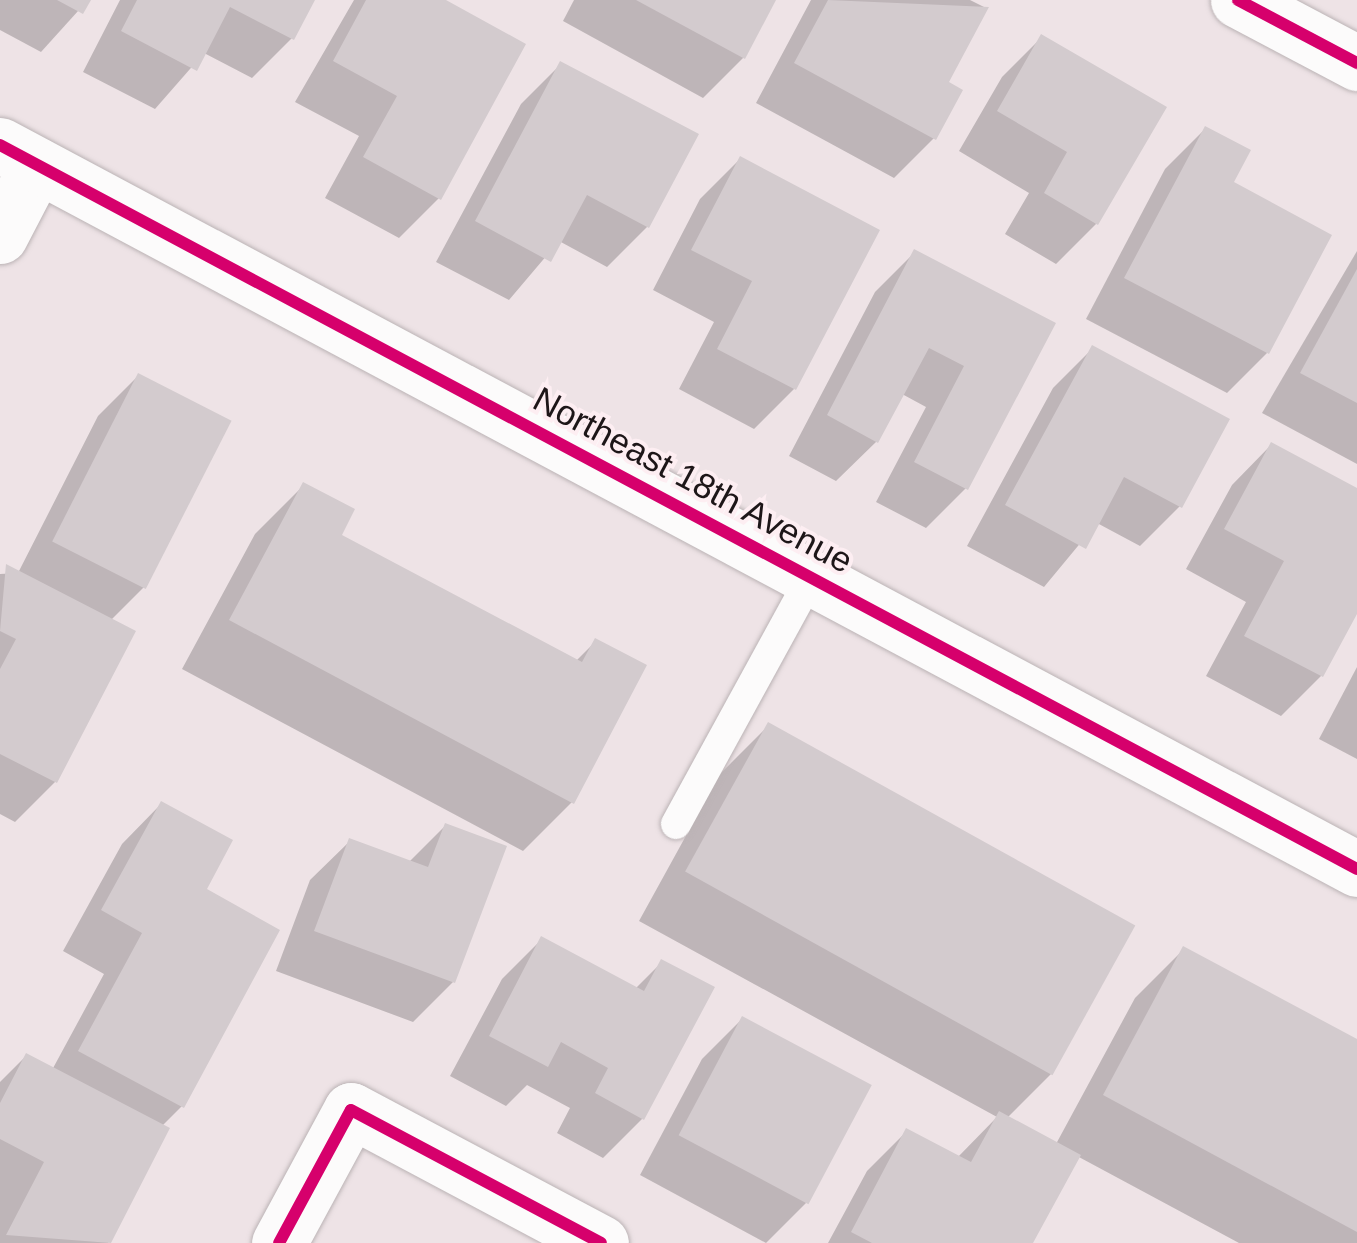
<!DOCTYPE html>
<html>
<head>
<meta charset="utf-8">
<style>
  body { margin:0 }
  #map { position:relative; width:1357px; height:1243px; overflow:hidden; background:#eee3e6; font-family:Helvetica,sans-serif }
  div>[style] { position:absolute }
  .shadow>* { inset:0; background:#0003 }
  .building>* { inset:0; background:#d3cbce; transform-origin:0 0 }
  .roads { filter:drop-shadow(0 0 2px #bbb3b5) drop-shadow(0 0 2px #bbb3b5) }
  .lane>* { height:30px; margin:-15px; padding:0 15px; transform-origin:15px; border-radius:15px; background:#fcfbfb }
  .street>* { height:55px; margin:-27.5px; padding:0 27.5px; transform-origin:27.5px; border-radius:27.5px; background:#fcfbfb }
  .secondary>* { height:55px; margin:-27.5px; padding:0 27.5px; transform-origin:27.5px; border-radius:27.5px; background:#fcfbfb }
  .cycleway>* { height:12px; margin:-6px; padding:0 6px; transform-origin:6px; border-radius:6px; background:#d6006c }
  span { translate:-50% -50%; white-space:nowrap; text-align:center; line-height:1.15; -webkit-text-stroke:8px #fdeef2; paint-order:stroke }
  .street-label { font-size:35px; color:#1d1618 }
</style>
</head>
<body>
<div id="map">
  <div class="shadow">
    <i style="clip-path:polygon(0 0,88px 0,41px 52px,0 30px)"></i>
    <i style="clip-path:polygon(120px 0,312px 0,292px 38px,252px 78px,204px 53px,155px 109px,83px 72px)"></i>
    <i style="clip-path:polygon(354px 0,441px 0,439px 198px,399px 238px,325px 198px,359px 136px,295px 102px)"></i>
    <i style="clip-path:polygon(574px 0,774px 0,743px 58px,703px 98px,563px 21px)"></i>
    <i style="clip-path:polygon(811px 0,970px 0,986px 8px,946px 83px,934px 138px,894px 178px,756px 103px)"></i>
    <i style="clip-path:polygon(1042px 37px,1096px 224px,1056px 264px,1005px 234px,1029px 193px,959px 151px,1002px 77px)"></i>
    <i style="clip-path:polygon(561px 64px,695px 135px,647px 227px,607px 267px,559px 241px,509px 300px,436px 262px,521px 104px)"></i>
    <i style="clip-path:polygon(1205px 129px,1231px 183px,1267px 353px,1227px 393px,1086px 319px,1165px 169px)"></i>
    <i style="clip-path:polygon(740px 159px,794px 389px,754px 429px,679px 389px,714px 322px,653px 290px,700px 199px)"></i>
    <i style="clip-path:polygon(1357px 251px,1357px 464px,1262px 413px)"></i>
    <i style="clip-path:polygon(915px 252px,1053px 325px,966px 488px,926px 528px,876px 502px,926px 407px,902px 394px,876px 442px,836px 481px,789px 456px,875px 292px)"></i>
    <i style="clip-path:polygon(1093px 348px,1180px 506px,1140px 546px,1097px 523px,1044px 587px,967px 546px,1053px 388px)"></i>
    <i style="clip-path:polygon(138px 376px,144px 587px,110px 621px,55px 782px,15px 822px,0 814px,0 574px,18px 573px,98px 416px)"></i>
    <i style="clip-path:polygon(1271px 445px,1357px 490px,1357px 608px,1321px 676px,1281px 716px,1206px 676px,1246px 602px,1186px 569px,1232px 485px)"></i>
    <i style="clip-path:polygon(304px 485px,339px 536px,575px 662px,596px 641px,572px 802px,523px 851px,182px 669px,255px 534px)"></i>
    <i style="clip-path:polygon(1357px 667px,1357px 759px,1319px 739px)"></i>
    <i style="clip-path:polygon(768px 726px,1053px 1072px,1007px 1118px,1056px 1144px,1135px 998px,1184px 949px,1357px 1042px,1357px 1243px,1239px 1243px,1077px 1156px,1030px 1243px,828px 1243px,867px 1171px,907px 1131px,957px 1158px,997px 1117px,639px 921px,720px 774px)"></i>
    <i style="clip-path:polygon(161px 804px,203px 890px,182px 1106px,161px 1127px,108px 1243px,0 1243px,0 1082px,26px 1056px,52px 1070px,104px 974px,63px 951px,122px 844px)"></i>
    <i style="clip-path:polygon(445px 826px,453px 982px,413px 1022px,276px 971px,310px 880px,350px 841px,409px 862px)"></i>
    <i style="clip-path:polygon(542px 939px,635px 989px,662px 962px,642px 1119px,603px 1158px,557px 1133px,570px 1108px,527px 1085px,506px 1106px,450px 1076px,502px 979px)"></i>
    <i style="clip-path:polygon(742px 1019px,806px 1203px,766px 1243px,640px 1175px,702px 1059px)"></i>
  </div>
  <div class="building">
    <i style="clip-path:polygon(57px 0,91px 0,83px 14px)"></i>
    <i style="clip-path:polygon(137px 0,315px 0,294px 40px,230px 7px,197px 71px,121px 31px)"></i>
    <i style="clip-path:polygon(366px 0,446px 0,526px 44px,441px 200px,363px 157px,397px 96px,333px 61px)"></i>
    <i style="clip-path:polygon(636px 0,776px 0,745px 59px)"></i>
    <i style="clip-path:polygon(828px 0,989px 7px,949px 82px,963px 90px,936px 140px,794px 63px)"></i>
    <i style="clip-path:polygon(1041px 34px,1167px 107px,1098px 225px,1044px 193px,1067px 152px,997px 111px)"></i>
    <i style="clip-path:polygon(560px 61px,699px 134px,649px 228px,587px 195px,551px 262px,475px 221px)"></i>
    <i style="clip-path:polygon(1205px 126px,1251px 150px,1234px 182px,1332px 235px,1269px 354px,1124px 278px)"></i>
    <i style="clip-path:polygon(740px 156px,880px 230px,796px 390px,717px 349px,752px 281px,691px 250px)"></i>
    <i style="clip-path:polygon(914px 249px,1056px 323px,968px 490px,914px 462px,964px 366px,929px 348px,878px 443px,827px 415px)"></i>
    <i style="clip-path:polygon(1357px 269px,1357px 403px,1300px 373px)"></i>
    <i style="clip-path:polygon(1092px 345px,1230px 419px,1182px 508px,1124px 477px,1086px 549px,1005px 505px)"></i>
    <i style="left:138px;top:373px;width:105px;height:189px;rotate:27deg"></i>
    <i style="clip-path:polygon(1271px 442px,1357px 488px,1357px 614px,1323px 677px,1244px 636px,1284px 561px,1224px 529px)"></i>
    <i style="clip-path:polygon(303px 482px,355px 509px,342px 535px,582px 662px,595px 638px,647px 665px,574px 804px,229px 620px)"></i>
    <i style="clip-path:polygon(6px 564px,136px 631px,57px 783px,0 754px,0 669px,16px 639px,0 631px)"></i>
    <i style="left:768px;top:722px;width:420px;height:171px;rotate:29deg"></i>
    <i style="clip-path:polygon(161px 801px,233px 840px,207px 889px,280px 930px,184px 1108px,78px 1051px,142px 933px,101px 910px)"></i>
    <i style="clip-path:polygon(445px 823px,507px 846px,455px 983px,314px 931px,349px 838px,428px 867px)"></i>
    <i style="clip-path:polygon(541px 936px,644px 991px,661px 959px,715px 987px,644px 1120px,595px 1093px,608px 1068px,561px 1042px,548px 1067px,489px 1036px)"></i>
    <i style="clip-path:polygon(1183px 946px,1357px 1039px,1357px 1232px,1103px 1095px)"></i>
    <i style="left:742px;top:1016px;width:147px;height:135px;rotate:28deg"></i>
    <i style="clip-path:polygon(26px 1053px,170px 1128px,111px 1243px,6px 1235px,44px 1162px,0 1139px,0 1103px)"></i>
    <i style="clip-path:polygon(999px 1111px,1081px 1155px,1033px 1243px,872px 1243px,851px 1232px,906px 1128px,971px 1162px)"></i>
  </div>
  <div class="roads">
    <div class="lane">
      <i style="left:676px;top:824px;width:281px;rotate:-61.3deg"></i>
    </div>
    <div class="street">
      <i style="left:1238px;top:0;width:135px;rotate:27.9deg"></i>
      <i style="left:0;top:236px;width:80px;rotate:-62.5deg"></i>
      <i style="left:279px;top:1243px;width:151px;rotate:-61.6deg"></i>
      <i style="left:351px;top:1110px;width:283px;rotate:28deg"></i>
    </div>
    <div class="secondary">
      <i style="left:0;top:145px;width:1538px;rotate:28.08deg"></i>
    </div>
  </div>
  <div class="cycleway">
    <i style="left:1238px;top:0;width:135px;rotate:27.9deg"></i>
    <i style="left:0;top:145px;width:1538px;rotate:28.08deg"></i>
    <i style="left:279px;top:1243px;width:151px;rotate:-61.6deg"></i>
    <i style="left:351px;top:1110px;width:283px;rotate:28deg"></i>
  </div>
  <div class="street-label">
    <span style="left:693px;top:480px;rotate:28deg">Northeast 18th Avenue</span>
  </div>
</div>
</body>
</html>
